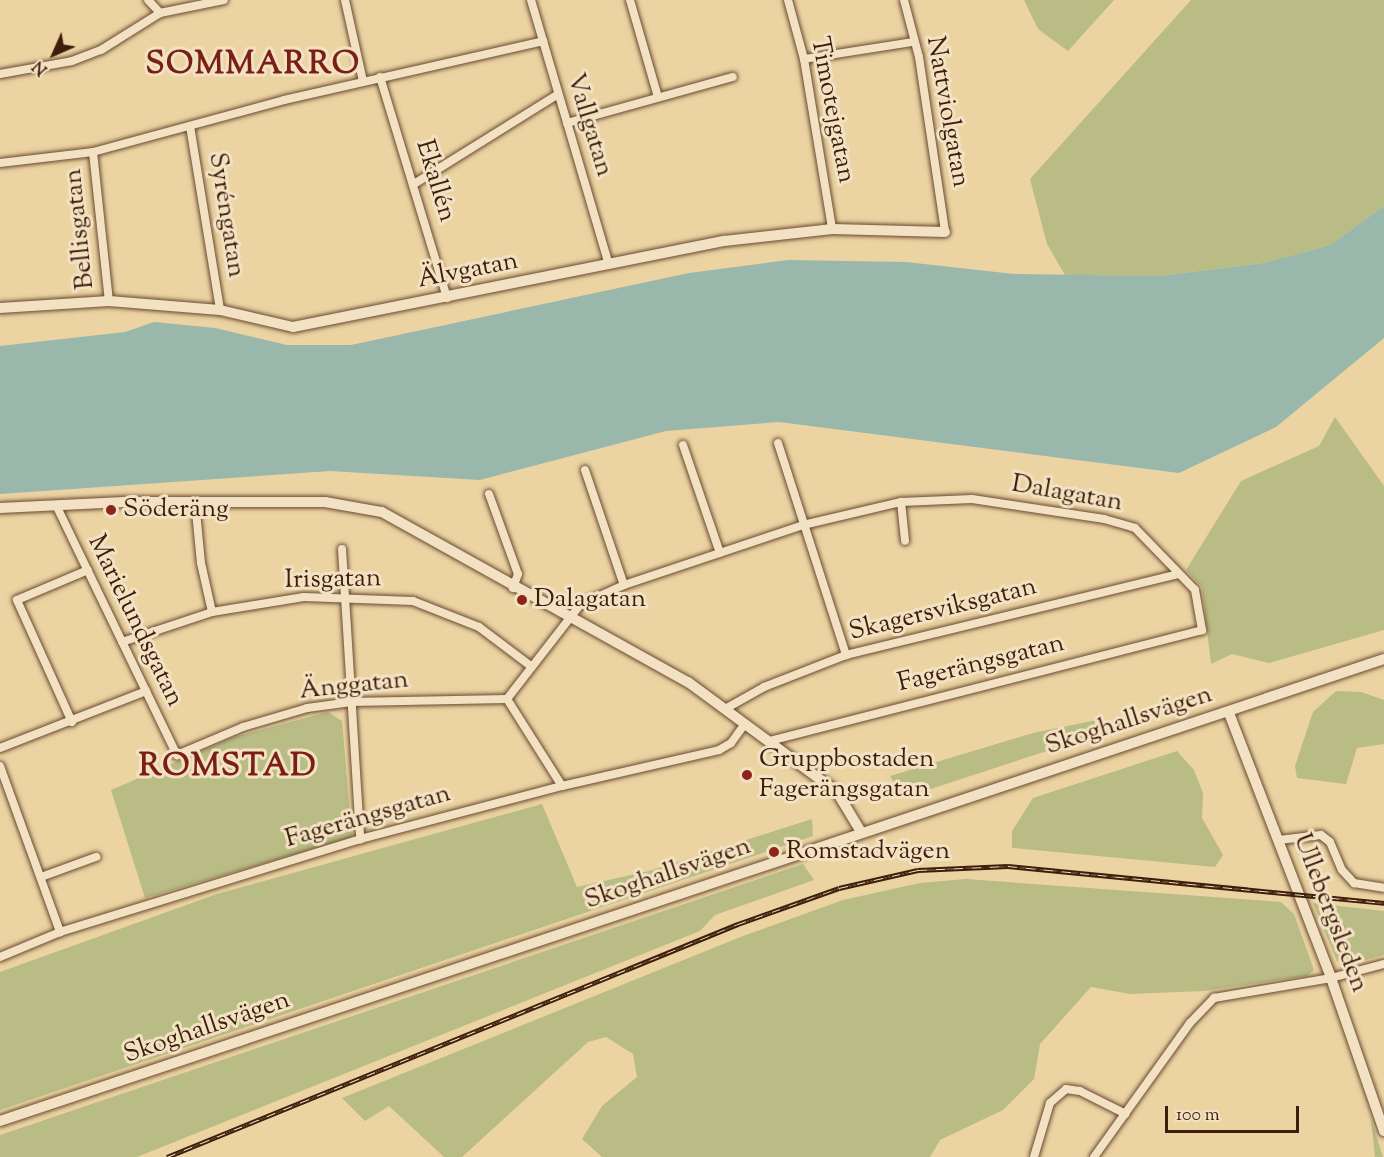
<!DOCTYPE html>
<html>
<head>
<meta charset="utf-8">
<style>
  body { margin:0 }
  #map { position:relative; width:1384px; height:1157px; overflow:hidden; background:#ebd3a2; font-family:"Sorts Mill Goudy",serif }
  div>[style] { position:absolute }
  .green>* { inset:0; background:#b9bc84 }
  .water>* { inset:0; background:#99b7ab }
  .roads { filter:drop-shadow(0 0 2px #694a30) drop-shadow(0 0 2px #694a30) }
  .street>* { height:8px; margin:-4px; padding:0 4px; transform-origin:4px; border-radius:4px; background:#f2e2c3 }
  .secondary>* { height:10px; margin:-5px; padding:0 5px; transform-origin:5px; border-radius:5px; background:#f2e2c3 }
  .rail>* { height:5px; margin-top:-2.5px; transform-origin:0; background:repeating-linear-gradient(90deg,#f2e2c3 0 9px,#3e1d0a 0 18px); box-sizing:border-box; border-block:2px solid #3e1d0a }
  .dots>* { width:16px; height:16px; translate:-50% -50%; box-sizing:border-box; border:3px solid #f2e2c3; border-radius:50% }
  span { translate:-50% -50%; white-space:nowrap; text-align:center; line-height:1.15; -webkit-text-stroke:6px #f2e2c3; paint-order:stroke }
  .street-label { font-size:26px; color:#3e1d0a }
  .poi-label { font-size:26px; color:#3e1d0a }
  .left { translate:0 -50%; text-align:left }
  .district-label { font-size:32px; color:#7a1f14; font-weight:700; letter-spacing:1.5px }
  .north { position:absolute; left:24px; top:24px; width:60px; height:60px; -webkit-text-stroke:4px #f2e2c3; paint-order:stroke; rotate:225deg; font-size:16px; font-weight:700; line-height:24px; text-align:center; color:#3e1d0a }
  .north::after { content:''; display:block; margin:auto; width:21px; height:27px; background:#3e1d0a; clip-path:polygon(50% 0,100% 100%,50% 72%,0 100%) }
  .scale { position:absolute; left:1165px; top:1106px; width:134px; height:27px; box-sizing:border-box; border:3px solid #3e1d0a; border-top:0; padding-left:8px; font-size:18px; line-height:21px; white-space:nowrap; color:#3e1d0a; -webkit-text-stroke:4px #f2e2c3; paint-order:stroke }
</style>
</head>
<body>
<div id="map">
  <div class="green">
    <i style="clip-path:polygon(1024px 0,1114px 0,1068px 51px,1038px 29px)"></i>
    <i style="clip-path:polygon(1191px 0,1384px 0,1384px 206px,1330px 245px,1263px 263px,1159px 276px,1065px 275px,1047px 244px,1030px 179px)"></i>
    <i style="clip-path:polygon(1335px 417px,1384px 486px,1384px 630px,1269px 663px,1232px 654px,1211px 664px,1202px 587px,1186px 570px,1241px 481px,1319px 446px)"></i>
    <i style="clip-path:polygon(1336px 691px,1361px 692px,1384px 700px,1384px 744px,1357px 748px,1346px 784px,1297px 778px,1295px 766px,1313px 712px)"></i>
    <i style="clip-path:polygon(328px 712px,342px 721px,352px 837px,145px 898px,111px 790px,234px 737px)"></i>
    <i style="clip-path:polygon(1102px 719px,1102px 733px,903px 798px,890px 776px,1033px 733px)"></i>
    <i style="clip-path:polygon(1177px 751px,1194px 770px,1203px 793px,1202px 818px,1223px 855px,1215px 867px,1012px 848px,1012px 831px,1033px 798px)"></i>
    <i style="clip-path:polygon(542px 804px,577px 887px,649px 871px,812px 819px,813px 836px,0 1110px,0 972px,217px 894px)"></i>
    <i style="clip-path:polygon(803px 864px,814px 880px,715px 915px,700px 931px,137px 1157px,0 1157px,0 1135px)"></i>
    <i style="clip-path:polygon(966px 879px,1281px 902px,1294px 914px,1314px 970px,1307px 976px,1203px 991px,1130px 994px,1091px 987px,1040px 1044px,1034px 1079px,1003px 1110px,940px 1140px,930px 1157px,602px 1157px,582px 1139px,602px 1106px,637px 1077px,633px 1054px,606px 1037px,588px 1042px,462px 1157px,444px 1157px,389px 1106px,365px 1121px,342px 1098px,743px 936px,843px 900px,920px 883px)"></i>
    <i style="clip-path:polygon(1313px 903px,1384px 911px,1384px 955px,1350px 964px,1337px 961px)"></i>
    <i style="clip-path:polygon(1371px 1119px,1383px 1157px,1375px 1157px)"></i>
  </div>
  <div class="water">
    <i style="clip-path:polygon(1384px 206px,1384px 338px,1276px 427px,1179px 473px,779px 422px,666px 431px,480px 480px,330px 471px,0 494px,0 346px,125px 332px,154px 322px,215px 328px,287px 345px,351px 345px,689px 273px,788px 260px,906px 262px,1014px 274px,1159px 276px,1263px 263px,1330px 245px)"></i>
  </div>
  <div class="roads">
    <div class="street">
      <i style="left:148px;top:0;width:18px;rotate:47deg"></i>
      <i style="left:345px;top:0;width:83px;rotate:77.5deg"></i>
      <i style="left:531px;top:0;width:273px;rotate:73.6deg"></i>
      <i style="left:630px;top:0;width:101px;rotate:73.9deg"></i>
      <i style="left:788px;top:0;width:61px;rotate:74.8deg"></i>
      <i style="left:804px;top:59px;width:172px;rotate:80.6deg"></i>
      <i style="left:904px;top:0;width:59px;rotate:75.3deg"></i>
      <i style="left:919px;top:57px;width:177px;rotate:81.5deg"></i>
      <i style="left:804px;top:59px;width:110px;rotate:-8.9deg"></i>
      <i style="left:0;top:74px;width:73px;rotate:-10.2deg"></i>
      <i style="left:72px;top:61px;width:31px;rotate:-21deg"></i>
      <i style="left:101px;top:50px;width:70px;rotate:-32.1deg"></i>
      <i style="left:160px;top:13px;width:65px;rotate:-11.5deg"></i>
      <i style="left:380px;top:77px;width:231px;rotate:73.1deg"></i>
      <i style="left:567px;top:123px;width:172px;rotate:-15.5deg"></i>
      <i style="left:190px;top:126px;width:186px;rotate:80.7deg"></i>
      <i style="left:93px;top:152px;width:150px;rotate:83.9deg"></i>
      <i style="left:0;top:163px;width:94px;rotate:-6.7deg"></i>
      <i style="left:93px;top:152px;width:198px;rotate:-15.2deg"></i>
      <i style="left:284px;top:100px;width:266px;rotate:-12.8deg"></i>
      <i style="left:414px;top:184px;width:168px;rotate:-31.9deg"></i>
      <i style="left:778px;top:443px;width:223px;rotate:72.2deg"></i>
      <i style="left:683px;top:445px;width:114px;rotate:71.1deg"></i>
      <i style="left:585px;top:470px;width:121px;rotate:71.3deg"></i>
      <i style="left:489px;top:494px;width:85px;rotate:70.1deg"></i>
      <i style="left:518px;top:574px;width:15px;rotate:110deg"></i>
      <i style="left:195px;top:501px;width:62px;rotate:84.5deg"></i>
      <i style="left:201px;top:563px;width:50px;rotate:77.3deg"></i>
      <i style="left:901px;top:502px;width:39px;rotate:84deg"></i>
      <i style="left:56px;top:505px;width:278px;rotate:64.2deg"></i>
      <i style="left:177px;top:755px;width:72px;rotate:-23deg"></i>
      <i style="left:243px;top:727px;width:67px;rotate:-16.5deg"></i>
      <i style="left:307px;top:708px;width:45px;rotate:-7.6deg"></i>
      <i style="left:352px;top:702px;width:155px;rotate:-1.1deg"></i>
      <i style="left:342px;top:549px;width:291px;rotate:86.4deg"></i>
      <i style="left:122px;top:642px;width:95px;rotate:-18.4deg"></i>
      <i style="left:212px;top:612px;width:93px;rotate:-9.3deg"></i>
      <i style="left:304px;top:597px;width:109px;rotate:2.1deg"></i>
      <i style="left:413px;top:601px;width:71px;rotate:21.5deg"></i>
      <i style="left:479px;top:627px;width:66px;rotate:37deg"></i>
      <i style="left:725px;top:709px;width:45px;rotate:-29.4deg"></i>
      <i style="left:764px;top:687px;width:88px;rotate:-21.3deg"></i>
      <i style="left:846px;top:655px;width:342px;rotate:-13.7deg"></i>
      <i style="left:72px;top:722px;width:134px;rotate:-114.3deg"></i>
      <i style="left:17px;top:600px;width:77px;rotate:-22.9deg"></i>
      <i style="left:0;top:748px;width:157px;rotate:-21.3deg"></i>
      <i style="left:0;top:766px;width:177px;rotate:70.1deg"></i>
      <i style="left:562px;top:786px;width:103px;rotate:-122.3deg"></i>
      <i style="left:507px;top:699px;width:119px;rotate:-52.2deg"></i>
      <i style="left:580px;top:605px;width:48px;rotate:-24.4deg"></i>
      <i style="left:624px;top:585px;width:189px;rotate:-18.5deg"></i>
      <i style="left:803px;top:525px;width:101px;rotate:-13.2deg"></i>
      <i style="left:901px;top:502px;width:71px;rotate:-2.4deg"></i>
      <i style="left:972px;top:499px;width:134px;rotate:8.6deg"></i>
      <i style="left:1104px;top:519px;width:32px;rotate:16deg"></i>
      <i style="left:1135px;top:528px;width:86px;rotate:45.9deg"></i>
      <i style="left:1195px;top:590px;width:41px;rotate:80.1deg"></i>
      <i style="left:1202px;top:630px;width:447px;rotate:165.6deg"></i>
      <i style="left:1279px;top:840px;width:42px;rotate:-6.8deg"></i>
      <i style="left:1321px;top:835px;width:11px;rotate:38deg"></i>
      <i style="left:1330px;top:842px;width:30px;rotate:67deg"></i>
      <i style="left:1342px;top:870px;width:18px;rotate:47deg"></i>
      <i style="left:1354px;top:883px;width:30px;rotate:9deg"></i>
      <i style="left:41px;top:877px;width:59px;rotate:-20deg"></i>
      <i style="left:0;top:957px;width:65px;rotate:-22.6deg"></i>
      <i style="left:60px;top:932px;width:314px;rotate:-17.2deg"></i>
      <i style="left:360px;top:839px;width:209px;rotate:-14.7deg"></i>
      <i style="left:562px;top:786px;width:161px;rotate:-12.9deg"></i>
      <i style="left:719px;top:750px;width:14px;rotate:-30deg"></i>
      <i style="left:731px;top:743px;width:24px;rotate:-54deg"></i>
      <i style="left:1034px;top:1157px;width:56px;rotate:-73.5deg"></i>
      <i style="left:1050px;top:1103px;width:21px;rotate:-41deg"></i>
      <i style="left:1066px;top:1089px;width:14px;rotate:8deg"></i>
      <i style="left:1080px;top:1091px;width:51px;rotate:26.6deg"></i>
      <i style="left:1094px;top:1157px;width:165px;rotate:-54.4deg"></i>
      <i style="left:1190px;top:1023px;width:35px;rotate:-46deg"></i>
      <i style="left:1214px;top:998px;width:119px;rotate:-9.7deg"></i>
      <i style="left:1331px;top:978px;width:55px;rotate:-14.8deg"></i>
    </div>
    <div class="secondary">
      <i style="left:0;top:308px;width:109px;rotate:-3.7deg"></i>
      <i style="left:109px;top:301px;width:111px;rotate:4.6deg"></i>
      <i style="left:220px;top:310px;width:75px;rotate:13.1deg"></i>
      <i style="left:293px;top:327px;width:439px;rotate:-11.3deg"></i>
      <i style="left:724px;top:241px;width:109px;rotate:-6.3deg"></i>
      <i style="left:832px;top:229px;width:113px;rotate:1.5deg"></i>
      <i style="left:0;top:508px;width:124px;rotate:-2.8deg"></i>
      <i style="left:124px;top:502px;width:201px"></i>
      <i style="left:325px;top:502px;width:58px;rotate:10deg"></i>
      <i style="left:382px;top:512px;width:350px;rotate:29.1deg"></i>
      <i style="left:688px;top:682px;width:185px;rotate:36.4deg"></i>
      <i style="left:837px;top:792px;width:47px;rotate:59deg"></i>
      <i style="left:1229px;top:713px;width:284px;rotate:68.9deg"></i>
      <i style="left:1331px;top:978px;width:162px;rotate:70.9deg"></i>
      <i style="left:0;top:1121px;width:1459px;rotate:-18.46deg"></i>
    </div>
  </div>
  <div class="rail">
    <i style="left:167px;top:1157px;width:617px;rotate:-22.2deg"></i>
    <i style="left:738px;top:924px;width:107px;rotate:-19.6deg"></i>
    <i style="left:839px;top:888px;width:81px;rotate:-12.8deg"></i>
    <i style="left:918px;top:870px;width:90px;rotate:-2.5deg"></i>
    <i style="left:1008px;top:866px;width:378px;rotate:5.6deg"></i>
  </div>
  <div class="dots">
    <i style="left:111px;top:510px;background:#8f2418"></i>
    <i style="left:522px;top:600px;background:#8f2418"></i>
    <i style="left:747px;top:775px;background:#8f2418"></i>
    <i style="left:774px;top:852px;background:#8f2418"></i>
  </div>
  <div class="street-label">
    <span style="left:832px;top:110px;rotate:79deg">Timotejgatan</span>
    <span style="left:947px;top:112px;rotate:80deg">Nattviolgatan</span>
    <span style="left:589px;top:125px;rotate:73deg">Vallgatan</span>
    <span style="left:435px;top:181px;rotate:73deg">Ekallén</span>
    <span style="left:226px;top:215px;rotate:81deg">Syréngatan</span>
    <span style="left:80px;top:229px;rotate:-96deg">Bellisgatan</span>
    <span style="left:468px;top:271px;rotate:-11deg">Älvgatan</span>
    <span style="left:1067px;top:494px;rotate:10deg">Dalagatan</span>
    <span style="left:333px;top:580px;rotate:-1deg">Irisgatan</span>
    <span style="left:943px;top:610px;rotate:-14deg">Skagersviksgatan</span>
    <span style="left:135px;top:621px;rotate:64deg">Marielundsgatan</span>
    <span style="left:981px;top:664px;rotate:-14deg">Fagerängsgatan</span>
    <span style="left:354px;top:686px;rotate:-6deg">Änggatan</span>
    <span style="left:1129px;top:721px;rotate:-18deg">Skoghallsvägen</span>
    <span style="left:368px;top:817px;rotate:-16deg">Fagerängsgatan</span>
    <span style="left:668px;top:874px;rotate:-19deg">Skoghallsvägen</span>
    <span style="left:1330px;top:913px;rotate:69deg">Ullebergsleden</span>
    <span style="left:207px;top:1028px;rotate:-19deg">Skoghallsvägen</span>
  </div>
  <div class="poi-label">
    <span class="left" style="left:123px;top:510px">Söderäng</span>
    <span class="left" style="left:534px;top:600px">Dalagatan</span>
    <span class="left" style="left:759px;top:775px">Gruppbostaden<br>Fagerängsgatan</span>
    <span class="left" style="left:786px;top:852px">Romstadvägen</span>
  </div>
  <div class="district-label">
    <span style="left:253px;top:65px">SOMMARRO</span>
    <span style="left:228px;top:767px">ROMSTAD</span>
  </div>
  <div class="north">N</div>
  <div class="scale">100 m</div>
</div>
</body>
</html>
